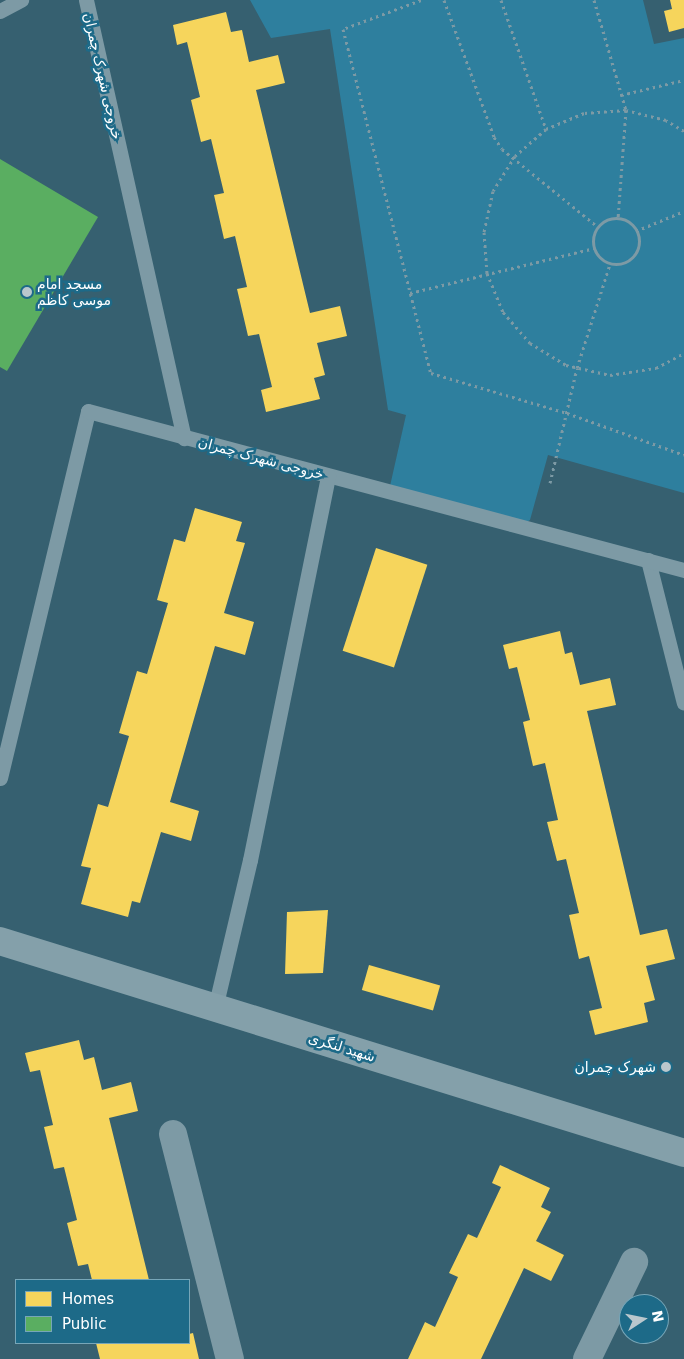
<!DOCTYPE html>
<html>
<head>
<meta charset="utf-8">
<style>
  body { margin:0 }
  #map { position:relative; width:684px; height:1359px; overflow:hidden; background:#366070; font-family:"DejaVu Sans","Noto Sans Arabic",sans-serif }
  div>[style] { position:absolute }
  .green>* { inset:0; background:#2e7f9e }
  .homes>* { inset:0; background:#f6d55c; transform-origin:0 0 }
  .public>* { inset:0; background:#5aae61 }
  .path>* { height:3px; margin-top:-1.5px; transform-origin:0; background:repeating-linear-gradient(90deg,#7d9aa5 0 2.5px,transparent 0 6.5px) }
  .path>.ring { margin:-1.5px; padding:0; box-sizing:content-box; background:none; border:3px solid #7d9aa5; border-radius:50% }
  .service>* { height:15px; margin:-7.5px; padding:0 7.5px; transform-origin:7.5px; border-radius:7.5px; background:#7d9aa5 }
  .minor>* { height:28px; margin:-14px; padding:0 14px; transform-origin:14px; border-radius:14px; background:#7d9aa5 }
  .secondary>* { height:28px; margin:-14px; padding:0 14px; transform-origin:14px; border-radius:14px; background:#84a0aa }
  .dots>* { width:14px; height:14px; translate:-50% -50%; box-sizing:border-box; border:2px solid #1d6a88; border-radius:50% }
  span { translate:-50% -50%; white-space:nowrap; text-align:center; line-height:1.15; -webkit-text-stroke:5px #1d6a88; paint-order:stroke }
  .street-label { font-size:14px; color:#fff }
  .poi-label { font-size:14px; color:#fff }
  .left { translate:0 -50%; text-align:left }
  .right { translate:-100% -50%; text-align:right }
  .legend { position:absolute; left:15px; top:1279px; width:175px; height:65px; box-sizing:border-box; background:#1d6a88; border:1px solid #77a6b8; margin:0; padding:6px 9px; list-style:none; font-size:15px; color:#fff }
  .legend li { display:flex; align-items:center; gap:10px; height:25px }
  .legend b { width:25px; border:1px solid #77a6b8 }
  .north { position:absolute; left:619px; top:1294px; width:50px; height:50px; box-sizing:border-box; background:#1d6a88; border:1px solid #77a6b8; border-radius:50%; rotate:79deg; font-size:14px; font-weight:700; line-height:20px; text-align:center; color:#fff }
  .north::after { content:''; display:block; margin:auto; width:18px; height:22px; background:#b9c7cd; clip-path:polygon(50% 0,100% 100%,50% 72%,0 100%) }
</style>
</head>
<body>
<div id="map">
  <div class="green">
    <i style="clip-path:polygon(250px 0,643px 0,654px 44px,684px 38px,684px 493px,548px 455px,530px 520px,511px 532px,390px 486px,406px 415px,388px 410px,330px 29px,271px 38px)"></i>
  </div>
  <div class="homes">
    <i style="clip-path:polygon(670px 0,684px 0,684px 28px,669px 32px,664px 11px,672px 9px)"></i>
    <i style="clip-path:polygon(226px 12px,231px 32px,242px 30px,249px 62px,278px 55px,285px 83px,256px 90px,310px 313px,340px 306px,347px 336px,317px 343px,325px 375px,314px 378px,320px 399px,266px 412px,261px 390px,272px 387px,259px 334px,248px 336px,237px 289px,247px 287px,235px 236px,224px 239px,214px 195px,224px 193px,211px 139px,201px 142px,191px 100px,200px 97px,187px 42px,177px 45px,173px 25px)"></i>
    <i style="clip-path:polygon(195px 508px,242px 522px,236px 541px,245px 543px,224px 613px,254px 622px,245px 655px,215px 646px,170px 802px,199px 811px,191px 841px,161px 832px,140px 903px,132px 901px,128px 917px,81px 904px,91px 868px,81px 866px,98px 804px,108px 807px,129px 736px,119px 733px,137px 671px,147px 674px,168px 603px,157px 600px,174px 539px,185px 542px)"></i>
    <i style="left:376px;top:548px;width:54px;height:108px;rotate:18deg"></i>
    <i style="clip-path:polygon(560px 631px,565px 654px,572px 652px,580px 685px,610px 678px,616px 705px,587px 711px,640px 935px,667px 929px,675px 959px,646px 966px,655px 1000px,644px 1003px,648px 1022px,595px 1035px,589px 1011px,602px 1008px,589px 956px,579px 959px,569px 915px,579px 913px,566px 859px,557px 861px,547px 822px,558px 820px,545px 763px,533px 766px,523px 722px,530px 720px,517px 667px,509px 669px,503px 645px)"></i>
    <i style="clip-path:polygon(328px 910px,323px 973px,285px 974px,287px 912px)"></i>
    <i style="left:369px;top:965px;width:74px;height:26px;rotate:16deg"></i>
    <i style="clip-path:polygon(79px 1040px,84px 1060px,94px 1057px,102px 1090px,131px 1082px,138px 1111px,109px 1118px,149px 1280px,92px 1280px,88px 1264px,78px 1266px,67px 1223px,77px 1220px,64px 1167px,54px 1169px,44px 1127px,53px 1125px,40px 1070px,30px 1072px,25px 1053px)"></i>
    <i style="clip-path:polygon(500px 1165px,550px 1188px,541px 1207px,551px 1212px,536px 1241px,564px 1255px,551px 1281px,524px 1268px,481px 1359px,408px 1359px,425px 1322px,435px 1327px,458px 1277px,449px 1273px,468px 1234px,477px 1238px,501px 1187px,492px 1183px)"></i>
    <i style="clip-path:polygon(193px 1333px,199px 1359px,100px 1359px,96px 1343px,189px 1343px,189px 1334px)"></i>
  </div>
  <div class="public">
    <i style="clip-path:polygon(0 159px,98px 217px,7px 371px,0 367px)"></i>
  </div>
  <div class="path">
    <i style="left:421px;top:0;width:83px;rotate:159.6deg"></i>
    <i style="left:343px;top:29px;width:355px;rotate:75.7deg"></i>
    <i style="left:431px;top:373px;width:142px;rotate:16.4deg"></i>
    <i style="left:567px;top:413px;width:124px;rotate:19.7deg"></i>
    <i style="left:444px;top:0;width:146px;rotate:69.9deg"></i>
    <i style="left:494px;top:137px;width:14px;rotate:56deg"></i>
    <i style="left:502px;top:149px;width:124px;rotate:39.1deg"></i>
    <i style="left:501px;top:0;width:137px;rotate:70.8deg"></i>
    <i style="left:594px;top:0;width:115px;rotate:73.8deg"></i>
    <i style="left:626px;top:110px;width:109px;rotate:94.2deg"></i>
    <i style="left:621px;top:95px;width:65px;rotate:-13.4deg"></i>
    <i style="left:684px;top:131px;width:21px;rotate:-149deg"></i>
    <i style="left:666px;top:120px;width:41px;rotate:-166deg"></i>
    <i style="left:626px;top:110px;width:42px;rotate:175.9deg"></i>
    <i style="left:584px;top:113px;width:41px;rotate:157.2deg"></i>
    <i style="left:546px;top:129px;width:41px;rotate:138.9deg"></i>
    <i style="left:515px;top:156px;width:41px;rotate:122.2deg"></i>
    <i style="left:493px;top:191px;width:42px;rotate:102.4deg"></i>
    <i style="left:484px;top:232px;width:41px;rotate:85.8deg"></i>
    <i style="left:487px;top:273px;width:42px;rotate:67.7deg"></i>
    <i style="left:503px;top:312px;width:41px;rotate:48.9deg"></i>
    <i style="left:530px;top:343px;width:42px;rotate:31.4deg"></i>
    <i style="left:566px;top:365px;width:45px;rotate:12.8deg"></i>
    <i style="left:610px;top:375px;width:47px;rotate:-8.7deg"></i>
    <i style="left:656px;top:368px;width:32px;rotate:-28deg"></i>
    <i class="ring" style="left:593px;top:218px;width:43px;height:43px"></i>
    <i style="left:636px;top:231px;width:52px;rotate:-22.6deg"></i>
    <i style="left:410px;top:293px;width:189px;rotate:-13.7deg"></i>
    <i style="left:550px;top:483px;width:118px;rotate:-76.8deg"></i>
    <i style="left:577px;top:368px;width:109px;rotate:-72.4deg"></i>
  </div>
  <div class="service">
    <i style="left:86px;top:0;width:449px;rotate:77.4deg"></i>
    <i style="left:0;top:11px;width:24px;rotate:-28deg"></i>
    <i style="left:648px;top:560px;width:147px;rotate:75.9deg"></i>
    <i style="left:0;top:778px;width:377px;rotate:-76.5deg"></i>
    <i style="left:88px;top:411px;width:617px;rotate:14.94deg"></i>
    <i style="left:215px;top:1008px;width:152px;rotate:-76.7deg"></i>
    <i style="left:250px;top:860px;width:392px;rotate:-78.5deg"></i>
  </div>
  <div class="minor">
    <i style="left:173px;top:1134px;width:232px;rotate:75.8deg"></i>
    <i style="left:587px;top:1359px;width:108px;rotate:-64.1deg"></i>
  </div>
  <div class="secondary">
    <i style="left:0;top:941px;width:716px;rotate:17.22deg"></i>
  </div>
  <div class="dots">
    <i style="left:27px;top:292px;background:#b9c7cd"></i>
    <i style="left:666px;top:1067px;background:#b9c7cd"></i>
  </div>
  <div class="street-label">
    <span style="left:103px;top:76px;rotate:77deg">خروجی شهرک چمران</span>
    <span style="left:261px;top:458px;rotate:15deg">خروجی شهرک چمران</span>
    <span style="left:342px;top:1047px;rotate:17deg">شهید لنگری</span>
  </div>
  <div class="poi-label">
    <span class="left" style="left:37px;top:292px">مسجد امام<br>موسی کاظم</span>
    <span class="right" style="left:656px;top:1067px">شهرک چمران</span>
  </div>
  <ul class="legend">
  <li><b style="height:14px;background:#f6d55c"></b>Homes</li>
  <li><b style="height:14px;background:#5aae61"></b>Public</li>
  </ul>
  <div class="north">N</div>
</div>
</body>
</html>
